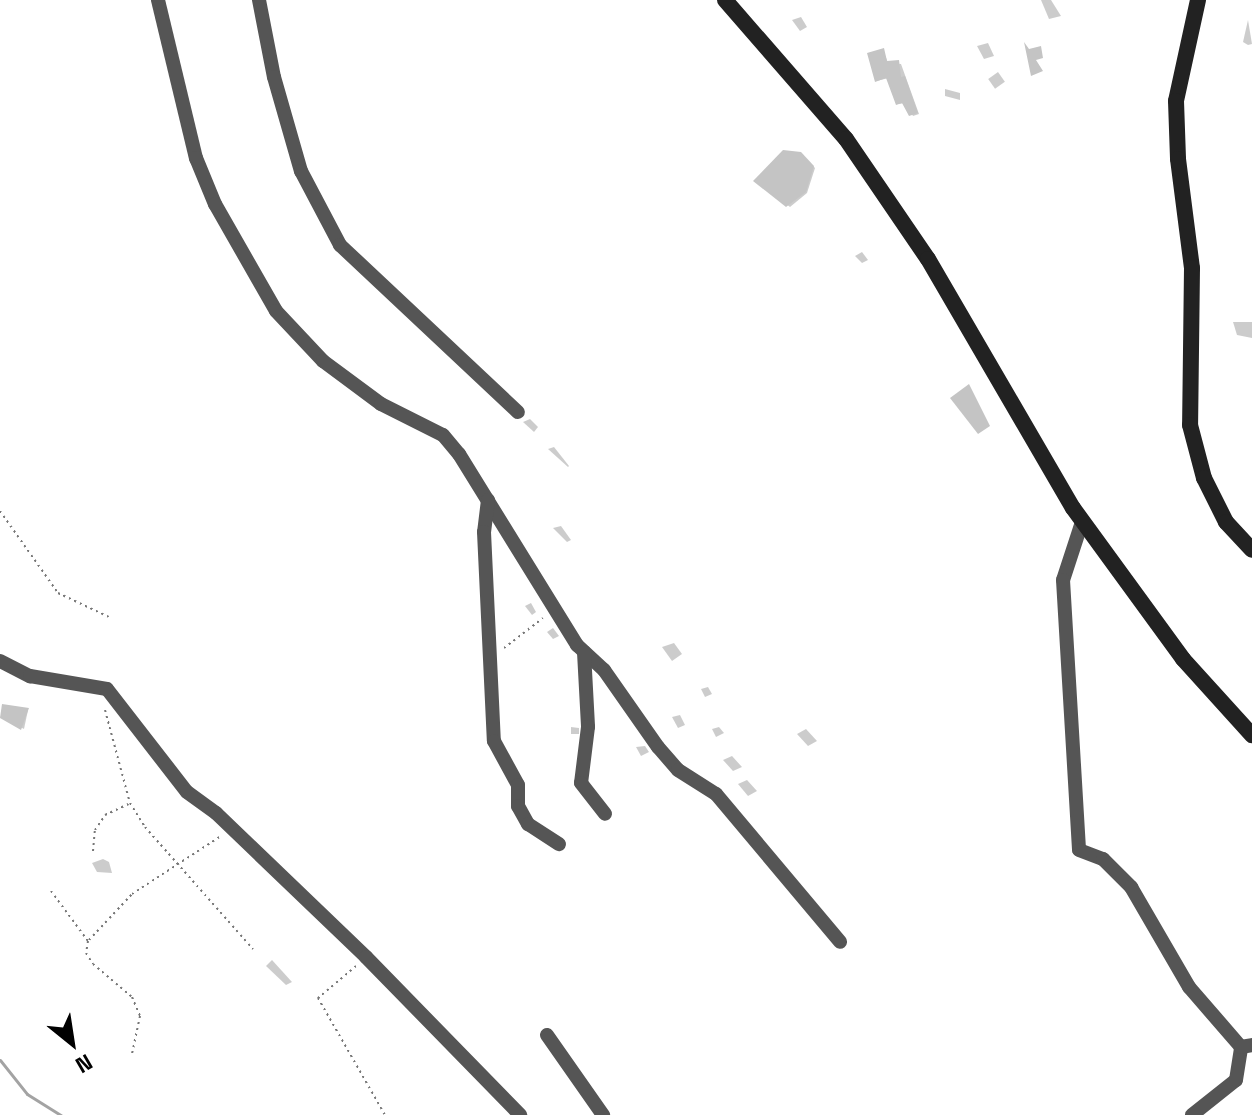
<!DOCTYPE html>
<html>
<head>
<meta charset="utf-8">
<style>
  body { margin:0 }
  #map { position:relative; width:1252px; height:1115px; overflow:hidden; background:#fff; font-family:"Space Grotesk",sans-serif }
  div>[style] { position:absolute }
  .shadow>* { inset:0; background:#0003; transform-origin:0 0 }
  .stream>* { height:3px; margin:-1.5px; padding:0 1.5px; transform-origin:1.5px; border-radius:1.5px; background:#a3a3a3 }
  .building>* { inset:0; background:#c4c4c4 }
  .path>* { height:2px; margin-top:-1px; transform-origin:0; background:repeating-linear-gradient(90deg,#777 0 2px,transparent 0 6px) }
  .street>* { height:14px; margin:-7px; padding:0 7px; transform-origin:7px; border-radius:7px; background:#555 }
  .secondary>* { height:16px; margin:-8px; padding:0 8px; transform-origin:8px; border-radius:8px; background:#222 }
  span { translate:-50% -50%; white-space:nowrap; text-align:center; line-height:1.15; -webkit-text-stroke:6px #fff; paint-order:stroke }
  .north { position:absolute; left:32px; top:1003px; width:80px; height:80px; -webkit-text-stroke:6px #fff; paint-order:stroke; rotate:150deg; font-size:22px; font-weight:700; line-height:32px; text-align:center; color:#000 }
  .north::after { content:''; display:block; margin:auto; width:28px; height:36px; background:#000; clip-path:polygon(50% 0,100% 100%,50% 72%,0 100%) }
</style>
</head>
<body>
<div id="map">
  <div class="shadow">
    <i style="clip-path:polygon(1041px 0,1051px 0,1061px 16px,1049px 19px)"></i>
    <i style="clip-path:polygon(801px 17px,807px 27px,800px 31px,792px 20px)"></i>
    <i style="clip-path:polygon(1248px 20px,1252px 44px,1248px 45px,1243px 42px)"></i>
    <i style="clip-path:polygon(988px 43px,994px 56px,984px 59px,977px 46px)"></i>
    <i style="clip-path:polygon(883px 50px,888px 63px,901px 64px,919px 114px,913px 116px,905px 103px,898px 104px,889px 78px,876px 81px)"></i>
    <i style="left:998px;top:72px;width:12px;height:12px;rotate:55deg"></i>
    <i style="clip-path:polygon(945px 89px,960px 93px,960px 100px,945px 96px)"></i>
    <i style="clip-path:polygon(803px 156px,815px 168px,807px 193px,790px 207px,756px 181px)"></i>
    <i style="clip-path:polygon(862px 252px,868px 260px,862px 263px,855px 256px)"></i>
    <i style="clip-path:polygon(1233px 322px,1252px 322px,1252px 338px,1237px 335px)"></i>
    <i style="clip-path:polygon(530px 419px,538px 427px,534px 432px,523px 422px)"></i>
    <i style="clip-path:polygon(554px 447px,569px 466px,568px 467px,548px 449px)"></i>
    <i style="clip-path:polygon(561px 526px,571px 540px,567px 542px,553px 528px)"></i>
    <i style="clip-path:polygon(531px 603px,536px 612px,532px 615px,525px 606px)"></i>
    <i style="clip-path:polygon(553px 628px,559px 636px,553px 639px,547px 632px)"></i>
    <i style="clip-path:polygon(674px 643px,682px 654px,672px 661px,662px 647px)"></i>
    <i style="clip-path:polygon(708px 687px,712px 694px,705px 697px,701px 689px)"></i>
    <i style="clip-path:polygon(28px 710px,24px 729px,0 716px)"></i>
    <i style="clip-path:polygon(680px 715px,685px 725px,678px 728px,672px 717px)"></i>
    <i style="clip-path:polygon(571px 727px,579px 728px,579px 734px,571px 734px)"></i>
    <i style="clip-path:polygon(719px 727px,724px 733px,716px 737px,712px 729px)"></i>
    <i style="clip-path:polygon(806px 729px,817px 741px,808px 746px,797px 734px)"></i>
    <i style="clip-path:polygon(645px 746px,649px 752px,641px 756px,636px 747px)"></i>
    <i style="clip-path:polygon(732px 756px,742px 767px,733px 771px,723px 760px)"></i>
    <i style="clip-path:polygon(747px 780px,757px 791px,748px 796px,738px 784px)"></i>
    <i style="clip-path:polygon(103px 859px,109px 862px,112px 873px,97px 872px,92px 863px)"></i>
    <i style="clip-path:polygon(272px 960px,292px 982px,286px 985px,266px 966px)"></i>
  </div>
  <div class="stream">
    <i style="left:0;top:1060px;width:43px;rotate:51.5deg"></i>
    <i style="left:27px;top:1094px;width:40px;rotate:32deg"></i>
  </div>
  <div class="building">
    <i style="clip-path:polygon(1024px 42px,1029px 49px,1041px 46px,1043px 58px,1036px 60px,1043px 71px,1031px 76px)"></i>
    <i style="clip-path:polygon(884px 48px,887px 61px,899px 60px,901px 77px,905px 76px,918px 113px,909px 116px,902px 103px,896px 105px,886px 78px,875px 82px,867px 53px)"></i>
    <i style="clip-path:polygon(783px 150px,801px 152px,814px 166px,806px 192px,786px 207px,753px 181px)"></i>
    <i style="clip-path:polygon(969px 384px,990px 426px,978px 434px,950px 398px)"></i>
    <i style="clip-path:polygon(2px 704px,29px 708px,21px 730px,0 718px)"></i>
  </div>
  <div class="path">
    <i style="left:0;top:511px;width:100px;rotate:54.7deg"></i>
    <i style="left:58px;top:593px;width:56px;rotate:25.2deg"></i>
    <i style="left:504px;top:648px;width:49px;rotate:-37.6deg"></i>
    <i style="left:105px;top:710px;width:96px;rotate:75deg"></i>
    <i style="left:130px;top:803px;width:28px;rotate:58deg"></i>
    <i style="left:145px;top:827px;width:163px;rotate:48.5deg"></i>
    <i style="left:93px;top:851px;width:21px;rotate:-85deg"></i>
    <i style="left:95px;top:830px;width:18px;rotate:-56deg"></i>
    <i style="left:105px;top:815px;width:26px;rotate:-25deg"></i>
    <i style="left:51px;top:891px;width:62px;rotate:53.5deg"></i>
    <i style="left:88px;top:941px;width:12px;rotate:99deg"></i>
    <i style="left:86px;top:953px;width:13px;rotate:58deg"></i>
    <i style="left:93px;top:964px;width:51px;rotate:40.2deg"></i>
    <i style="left:132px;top:997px;width:21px;rotate:67deg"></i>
    <i style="left:140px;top:1016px;width:38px;rotate:102deg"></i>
    <i style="left:89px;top:940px;width:63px;rotate:-46.9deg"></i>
    <i style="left:132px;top:894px;width:106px;rotate:-33.1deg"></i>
    <i style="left:356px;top:966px;width:50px;rotate:139.9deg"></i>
    <i style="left:318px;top:998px;width:135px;rotate:60.2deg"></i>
  </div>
  <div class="street">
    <i style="left:158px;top:0;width:163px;rotate:76.5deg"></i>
    <i style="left:196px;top:158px;width:50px;rotate:67.6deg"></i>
    <i style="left:215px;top:204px;width:123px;rotate:60.3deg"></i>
    <i style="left:276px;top:311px;width:69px;rotate:46.8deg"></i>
    <i style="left:323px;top:361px;width:72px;rotate:36.6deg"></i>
    <i style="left:381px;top:404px;width:69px;rotate:26.6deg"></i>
    <i style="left:443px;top:435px;width:25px;rotate:50deg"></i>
    <i style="left:459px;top:454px;width:225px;rotate:58.3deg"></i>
    <i style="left:577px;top:645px;width:37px;rotate:43deg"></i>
    <i style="left:604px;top:670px;width:94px;rotate:55deg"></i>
    <i style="left:658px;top:747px;width:30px;rotate:49deg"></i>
    <i style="left:678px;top:770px;width:45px;rotate:32.3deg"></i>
    <i style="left:716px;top:794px;width:193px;rotate:50deg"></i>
    <i style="left:259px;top:0;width:78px;rotate:79deg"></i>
    <i style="left:274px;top:77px;width:98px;rotate:74deg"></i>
    <i style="left:301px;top:171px;width:84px;rotate:62.2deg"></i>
    <i style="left:340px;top:245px;width:244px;rotate:43.2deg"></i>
    <i style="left:488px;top:500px;width:32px;rotate:97deg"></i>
    <i style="left:484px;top:532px;width:209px;rotate:87.3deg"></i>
    <i style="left:494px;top:741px;width:50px;rotate:61.4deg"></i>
    <i style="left:518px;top:785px;width:21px;rotate:90deg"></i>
    <i style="left:518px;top:806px;width:21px;rotate:61deg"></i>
    <i style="left:528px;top:824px;width:37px;rotate:33deg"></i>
    <i style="left:1082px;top:522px;width:61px;rotate:108.1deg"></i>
    <i style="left:1063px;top:580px;width:270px;rotate:86.6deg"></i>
    <i style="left:1079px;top:850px;width:26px;rotate:21deg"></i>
    <i style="left:1103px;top:859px;width:40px;rotate:45deg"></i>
    <i style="left:1131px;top:887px;width:116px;rotate:59.9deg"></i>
    <i style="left:1189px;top:987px;width:79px;rotate:49.1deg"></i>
    <i style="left:584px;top:652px;width:75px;rotate:86.9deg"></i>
    <i style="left:588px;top:727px;width:56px;rotate:97.1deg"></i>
    <i style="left:581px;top:783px;width:39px;rotate:52deg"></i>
    <i style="left:0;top:661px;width:34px;rotate:27deg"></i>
    <i style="left:30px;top:676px;width:78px;rotate:9.6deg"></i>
    <i style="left:107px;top:689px;width:130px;rotate:52.2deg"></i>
    <i style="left:187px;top:792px;width:36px;rotate:36deg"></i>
    <i style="left:216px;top:813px;width:208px;rotate:43.8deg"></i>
    <i style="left:366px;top:957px;width:221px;rotate:45.7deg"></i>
    <i style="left:547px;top:1035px;width:98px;rotate:55deg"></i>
    <i style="left:1192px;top:1115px;width:56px;rotate:-38.5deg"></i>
    <i style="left:1236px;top:1080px;width:33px;rotate:-81deg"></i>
    <i style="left:1241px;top:1047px;width:11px;rotate:-10deg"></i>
  </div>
  <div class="secondary">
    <i style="left:725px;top:0;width:184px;rotate:49deg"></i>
    <i style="left:846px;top:139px;width:145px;rotate:55.7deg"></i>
    <i style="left:928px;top:259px;width:288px;rotate:59.8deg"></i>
    <i style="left:1073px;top:508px;width:187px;rotate:53.9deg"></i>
    <i style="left:1183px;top:659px;width:103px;rotate:47.8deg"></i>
    <i style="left:1198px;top:0;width:103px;rotate:102.3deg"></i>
    <i style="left:1176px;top:101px;width:58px;rotate:88deg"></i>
    <i style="left:1178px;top:159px;width:110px;rotate:82.7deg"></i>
    <i style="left:1192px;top:268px;width:157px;rotate:90.7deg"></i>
    <i style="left:1190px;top:425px;width:55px;rotate:75.2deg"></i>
    <i style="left:1204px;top:478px;width:49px;rotate:63.4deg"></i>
    <i style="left:1226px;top:522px;width:38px;rotate:47deg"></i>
  </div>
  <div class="north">N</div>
</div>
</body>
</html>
